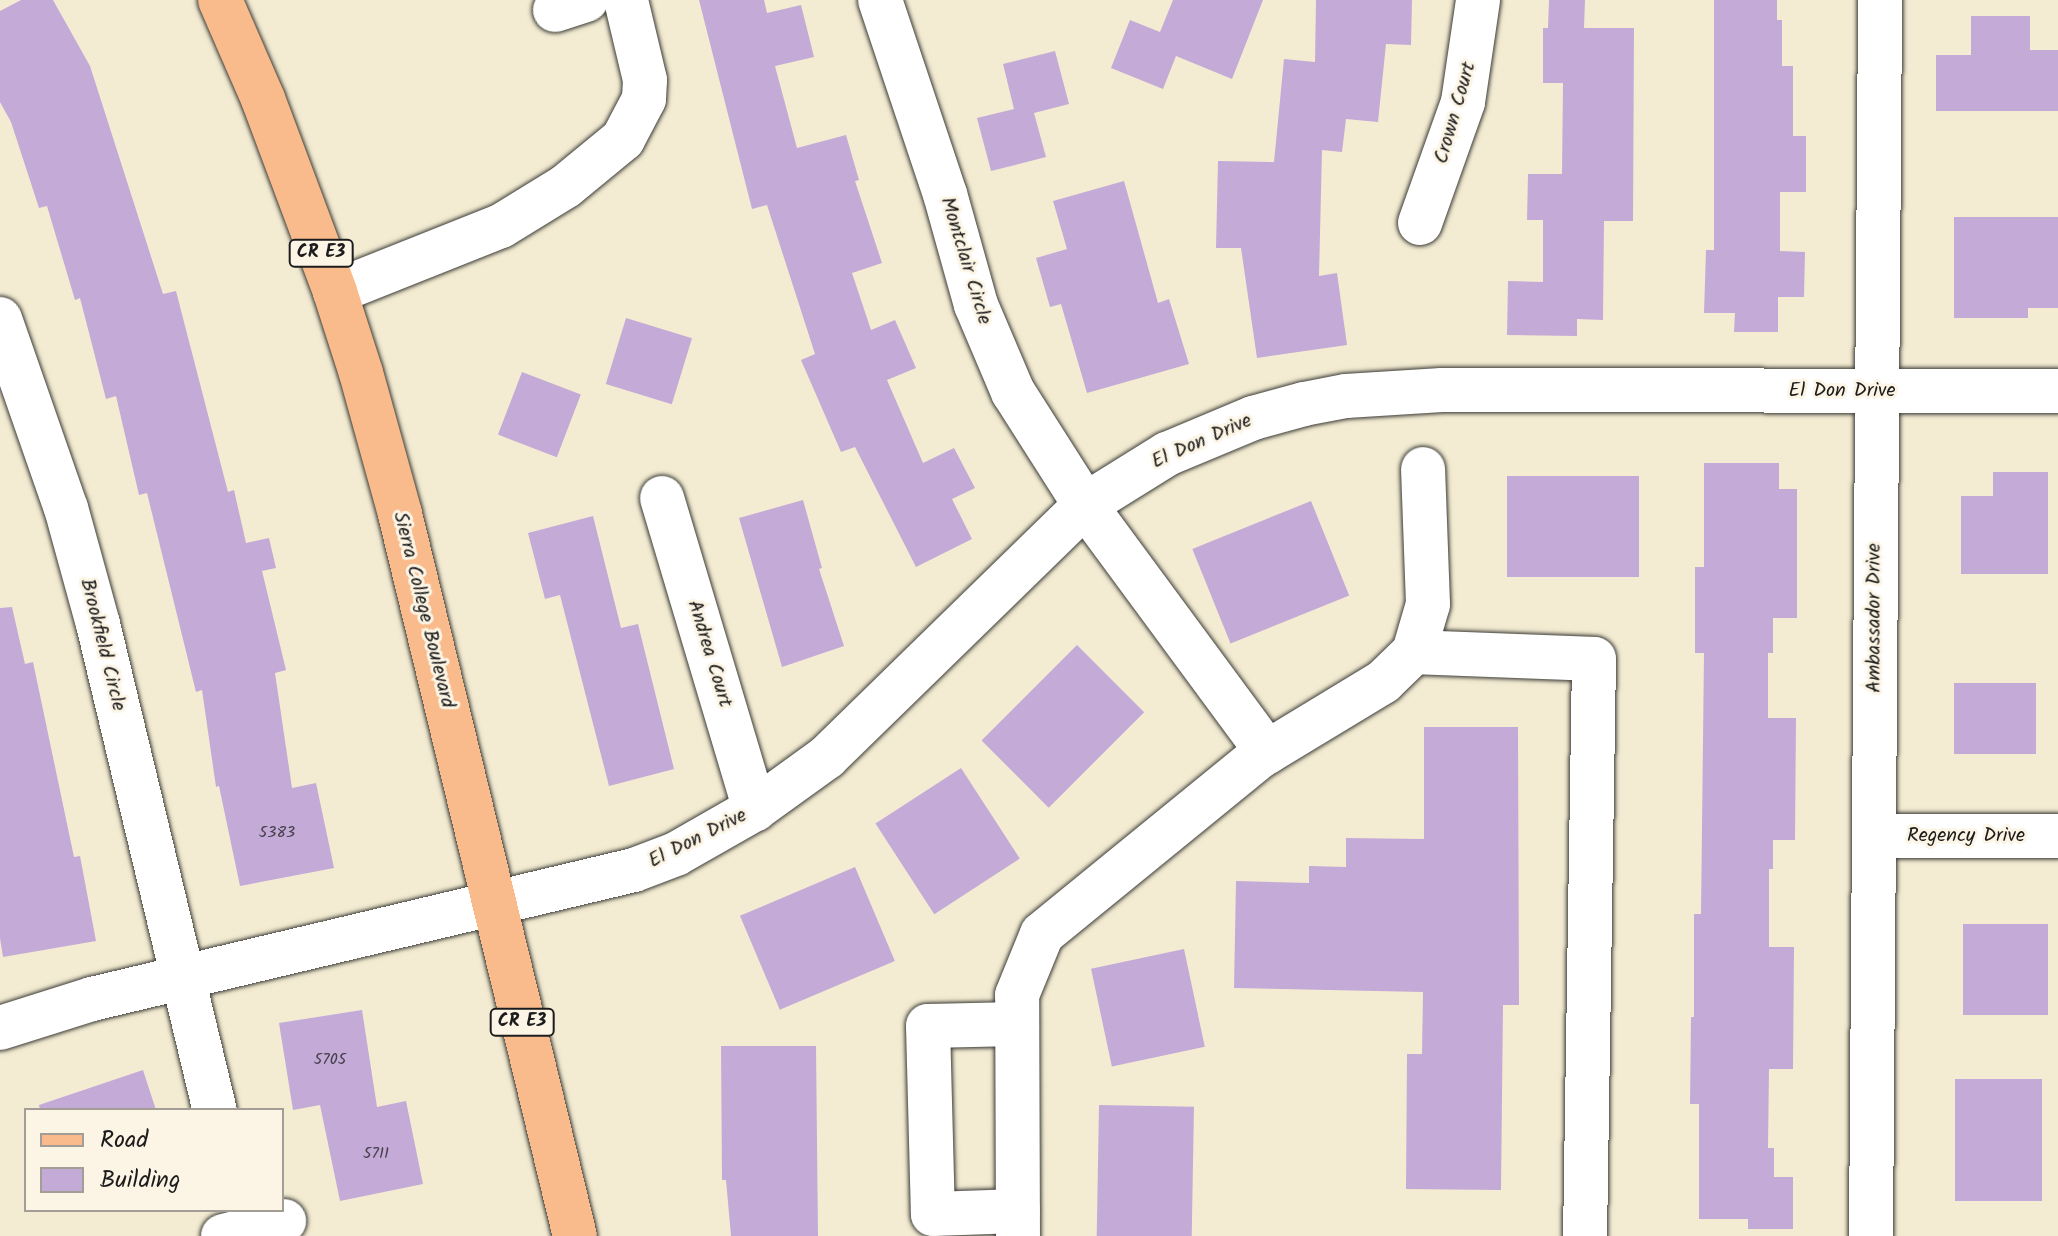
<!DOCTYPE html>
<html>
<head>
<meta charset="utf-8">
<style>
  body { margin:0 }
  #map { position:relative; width:2058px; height:1236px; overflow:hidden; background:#f3ecd2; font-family:Kalam,sans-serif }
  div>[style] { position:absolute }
  .building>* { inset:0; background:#c4aad7; transform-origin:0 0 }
  .roads { filter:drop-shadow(0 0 2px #3c3b37) drop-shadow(0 0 2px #3c3b37) }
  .minor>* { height:44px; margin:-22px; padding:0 22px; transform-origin:22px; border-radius:22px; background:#fff }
  .major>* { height:44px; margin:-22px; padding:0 22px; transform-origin:22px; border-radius:22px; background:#fabb8c }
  span { translate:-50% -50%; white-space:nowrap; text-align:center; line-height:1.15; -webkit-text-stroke:6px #fcf5e5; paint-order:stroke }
  .number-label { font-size:16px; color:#46404b }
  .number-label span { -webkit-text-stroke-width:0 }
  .shield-label span { padding:2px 6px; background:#fcf5e5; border:2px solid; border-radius:6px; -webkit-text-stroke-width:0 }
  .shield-label { font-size:18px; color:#1c1c1c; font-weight:700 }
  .street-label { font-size:20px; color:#1c1c1c }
  .legend { position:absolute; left:24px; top:1108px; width:260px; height:104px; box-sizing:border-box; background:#fcf5e5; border:2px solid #a29e95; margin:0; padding:10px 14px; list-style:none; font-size:24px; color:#1c1c1c }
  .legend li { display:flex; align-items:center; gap:16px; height:40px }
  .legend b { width:40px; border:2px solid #a29e95 }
</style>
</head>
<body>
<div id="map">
  <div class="building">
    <i style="clip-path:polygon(21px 0,53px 0,90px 66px,163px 294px,176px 291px,228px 492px,234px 490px,246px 543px,269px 538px,276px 568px,262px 571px,286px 670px,275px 673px,292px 788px,316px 783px,334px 868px,240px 886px,219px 786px,216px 787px,202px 690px,196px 692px,147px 493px,139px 495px,116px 396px,106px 399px,80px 298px,75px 300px,47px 206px,39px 208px,11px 122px,0 102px,0 11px)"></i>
    <i style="clip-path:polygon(699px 0,764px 0,767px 13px,801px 5px,814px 57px,775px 66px,797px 148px,846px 135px,859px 180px,855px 181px,882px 263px,852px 273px,871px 330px,895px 320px,916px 368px,887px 380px,923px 463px,954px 448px,975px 488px,952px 499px,972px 539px,916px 567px,855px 447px,841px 452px,801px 360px,815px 354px,767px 205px,752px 209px)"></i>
    <i style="clip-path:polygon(1173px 0,1263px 0,1232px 79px,1176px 56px,1163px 89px,1111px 68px,1130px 20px,1160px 32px)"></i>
    <i style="clip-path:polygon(1316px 0,1412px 0,1411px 45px,1386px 44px,1378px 122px,1346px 119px,1342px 152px,1322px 150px,1319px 276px,1337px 273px,1347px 345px,1257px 358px,1241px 248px,1216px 248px,1218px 161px,1274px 162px,1284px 59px,1315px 62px)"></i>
    <i style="clip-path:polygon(1549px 0,1585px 0,1584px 28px,1634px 28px,1633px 221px,1604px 221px,1603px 320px,1577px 319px,1577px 336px,1507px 335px,1508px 281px,1543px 282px,1543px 220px,1527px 220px,1528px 174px,1562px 174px,1563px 83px,1543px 83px,1543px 28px,1548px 28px)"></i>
    <i style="clip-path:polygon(1714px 0,1777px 0,1777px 20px,1782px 20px,1782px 66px,1793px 66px,1793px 136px,1806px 136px,1806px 192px,1780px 192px,1780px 251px,1805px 252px,1804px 297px,1778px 297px,1778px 332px,1734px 332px,1735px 313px,1704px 313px,1706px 250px,1714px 250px)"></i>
    <i style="clip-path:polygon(1971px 16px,2030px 16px,2030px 50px,2058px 50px,2058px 111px,1936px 111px,1936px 55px,1971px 55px)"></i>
    <i style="clip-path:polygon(1055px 51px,1069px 104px,1034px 113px,1046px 157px,991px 171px,977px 118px,1014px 109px,1003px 64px)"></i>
    <i style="clip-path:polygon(1124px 181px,1158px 303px,1169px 299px,1189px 364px,1087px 393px,1061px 304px,1050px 307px,1036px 258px,1067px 249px,1053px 201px)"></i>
    <i style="clip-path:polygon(1954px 217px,2058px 217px,2058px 308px,2028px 308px,2028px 318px,1954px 318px)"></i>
    <i style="left:626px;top:318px;width:69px;height:69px;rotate:17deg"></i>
    <i style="left:522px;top:372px;width:63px;height:67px;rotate:21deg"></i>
    <i style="clip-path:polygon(1704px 463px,1779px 463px,1779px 489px,1797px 489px,1797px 618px,1773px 618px,1773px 653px,1768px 653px,1768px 718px,1796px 718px,1795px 840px,1773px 840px,1773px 869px,1769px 869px,1769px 947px,1794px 947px,1793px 1069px,1769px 1069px,1768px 1148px,1774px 1148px,1774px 1177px,1793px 1177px,1793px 1229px,1748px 1229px,1748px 1219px,1699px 1219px,1699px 1104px,1690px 1104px,1691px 1017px,1694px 1017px,1694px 914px,1701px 914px,1704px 653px,1695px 653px,1695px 567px,1704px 567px)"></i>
    <i style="clip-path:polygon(1993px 472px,2048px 472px,2048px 574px,1961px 574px,1961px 496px,1993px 496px)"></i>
    <i style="left:1507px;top:476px;width:132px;height:101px"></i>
    <i style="clip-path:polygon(803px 500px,822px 568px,819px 569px,844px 646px,782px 667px,739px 518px)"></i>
    <i style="left:1311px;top:501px;width:102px;height:128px;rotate:68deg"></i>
    <i style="clip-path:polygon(593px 516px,621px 628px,638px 624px,674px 769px,609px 786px,560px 595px,545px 599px,528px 533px)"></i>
    <i style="clip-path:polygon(12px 607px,25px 664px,33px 662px,74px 857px,80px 856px,96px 941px,3px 957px,0 938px,0 608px)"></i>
    <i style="left:1077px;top:645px;width:95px;height:135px;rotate:45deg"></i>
    <i style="left:1954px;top:683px;width:82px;height:71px"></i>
    <i style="clip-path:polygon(1424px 727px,1518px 727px,1519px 1005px,1503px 1005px,1501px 1190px,1406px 1189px,1407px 1054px,1422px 1054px,1423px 992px,1234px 988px,1236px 881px,1309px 883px,1309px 866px,1346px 867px,1346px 838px,1424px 839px)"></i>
    <i style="left:961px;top:768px;width:108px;height:102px;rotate:57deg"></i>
    <i style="left:855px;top:867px;width:102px;height:125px;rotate:67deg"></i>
    <i style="left:1963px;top:924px;width:85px;height:91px"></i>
    <i style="left:1184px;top:949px;width:100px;height:95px;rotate:78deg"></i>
    <i style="clip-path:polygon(362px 1010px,377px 1107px,406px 1101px,423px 1184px,340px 1201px,320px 1105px,293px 1110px,279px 1023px)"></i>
    <i style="clip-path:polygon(721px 1046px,816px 1046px,818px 1236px,731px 1236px,726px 1180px,722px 1180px)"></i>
    <i style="clip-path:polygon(143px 1070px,156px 1110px,40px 1110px,39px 1105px)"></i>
    <i style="left:1955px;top:1079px;width:87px;height:122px"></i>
    <i style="left:1099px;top:1105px;width:95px;height:131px;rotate:1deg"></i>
  </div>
  <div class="roads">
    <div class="minor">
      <i style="left:880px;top:0;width:205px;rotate:71.5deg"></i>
      <i style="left:945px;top:194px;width:115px;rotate:74.4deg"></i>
      <i style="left:976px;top:305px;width:95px;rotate:67deg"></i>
      <i style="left:1013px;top:392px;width:134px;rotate:57.5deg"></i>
      <i style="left:1085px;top:505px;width:307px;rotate:53.6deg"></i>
      <i style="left:555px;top:10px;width:33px;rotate:-18deg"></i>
      <i style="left:1420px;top:223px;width:128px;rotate:-70.4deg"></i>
      <i style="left:1463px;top:102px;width:103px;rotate:-81.6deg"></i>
      <i style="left:335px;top:292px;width:179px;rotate:-21.7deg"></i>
      <i style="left:501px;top:226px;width:76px;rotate:-31.6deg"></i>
      <i style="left:566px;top:186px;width:74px;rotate:-39.5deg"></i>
      <i style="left:623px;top:139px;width:45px;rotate:-62.3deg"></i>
      <i style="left:644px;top:99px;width:19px;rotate:-87deg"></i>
      <i style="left:645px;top:80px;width:82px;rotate:-103.4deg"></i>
      <i style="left:0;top:319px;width:200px;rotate:70.8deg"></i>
      <i style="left:66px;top:508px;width:120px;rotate:74.6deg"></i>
      <i style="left:98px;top:624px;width:500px;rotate:76.5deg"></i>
      <i style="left:662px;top:498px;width:325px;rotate:73.4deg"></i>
      <i style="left:1414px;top:652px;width:180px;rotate:2.2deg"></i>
      <i style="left:1594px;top:659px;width:577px;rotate:90.89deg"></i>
      <i style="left:1874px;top:836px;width:184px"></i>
      <i style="left:1017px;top:1024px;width:89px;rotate:178.7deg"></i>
      <i style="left:928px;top:1026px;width:188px;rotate:88.5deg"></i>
      <i style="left:933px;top:1214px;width:85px;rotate:-2deg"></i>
      <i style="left:0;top:1028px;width:96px;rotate:-17.5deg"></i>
      <i style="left:92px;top:999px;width:557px;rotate:-13.39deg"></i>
      <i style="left:634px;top:870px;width:45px;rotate:-20.9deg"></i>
      <i style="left:676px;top:854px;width:91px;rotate:-29.7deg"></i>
      <i style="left:755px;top:809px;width:89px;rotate:-35.8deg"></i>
      <i style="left:827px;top:757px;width:361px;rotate:-44.3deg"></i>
      <i style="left:1085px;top:505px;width:97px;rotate:-31.9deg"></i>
      <i style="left:1167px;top:454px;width:93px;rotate:-22.7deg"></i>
      <i style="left:1253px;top:418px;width:53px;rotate:-15.4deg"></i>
      <i style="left:1304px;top:404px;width:43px;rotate:-10.8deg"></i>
      <i style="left:1346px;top:396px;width:96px;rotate:-3.6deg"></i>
      <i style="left:1442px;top:390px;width:616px;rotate:0.09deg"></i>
      <i style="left:223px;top:1236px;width:63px;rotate:-13.8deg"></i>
      <i style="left:1018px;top:1236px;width:241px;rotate:-90.2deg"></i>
      <i style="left:1017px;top:995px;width:66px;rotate:-67.7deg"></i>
      <i style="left:1042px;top:934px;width:280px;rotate:-39.2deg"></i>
      <i style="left:1259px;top:757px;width:145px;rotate:-31.2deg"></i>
      <i style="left:1383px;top:682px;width:43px;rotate:-44.1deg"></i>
      <i style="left:1414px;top:652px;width:50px;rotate:-73.7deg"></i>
      <i style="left:1428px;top:604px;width:135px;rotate:-92.1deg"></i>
      <i style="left:1871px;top:1236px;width:1236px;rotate:-89.58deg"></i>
    </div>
    <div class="major">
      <i style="left:220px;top:0;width:108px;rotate:66.5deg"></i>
      <i style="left:263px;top:99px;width:206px;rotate:69.5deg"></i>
      <i style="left:335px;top:292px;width:85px;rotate:72.2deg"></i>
      <i style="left:361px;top:373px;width:146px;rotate:74.5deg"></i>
      <i style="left:400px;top:514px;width:743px;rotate:76.38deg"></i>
    </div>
  </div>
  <div class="number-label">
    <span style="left:277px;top:833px">5383</span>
    <span style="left:330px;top:1060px">5705</span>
    <span style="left:376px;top:1154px">5711</span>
  </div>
  <div class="shield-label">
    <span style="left:321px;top:253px">CR E3</span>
    <span style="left:522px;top:1022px">CR E3</span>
  </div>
  <div class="street-label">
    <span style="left:1456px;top:113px;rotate:-74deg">Crown Court</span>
    <span style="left:965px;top:261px;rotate:73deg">Montclair Circle</span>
    <span style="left:1842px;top:391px">El Don Drive</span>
    <span style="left:1202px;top:442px;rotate:-24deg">El Don Drive</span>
    <span style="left:423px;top:610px;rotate:76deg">Sierra College Boulevard</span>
    <span style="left:1875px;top:618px;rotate:-90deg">Ambassador Drive</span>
    <span style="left:102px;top:645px;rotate:76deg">Brookfield Circle</span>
    <span style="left:709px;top:654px;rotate:73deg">Andrea Court</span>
    <span style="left:1966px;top:836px">Regency Drive</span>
    <span style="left:698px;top:839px;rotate:-27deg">El Don Drive</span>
  </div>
  <ul class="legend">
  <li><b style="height:10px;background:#fabb8c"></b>Road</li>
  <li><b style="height:22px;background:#c4aad7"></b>Building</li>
  </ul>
</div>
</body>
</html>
